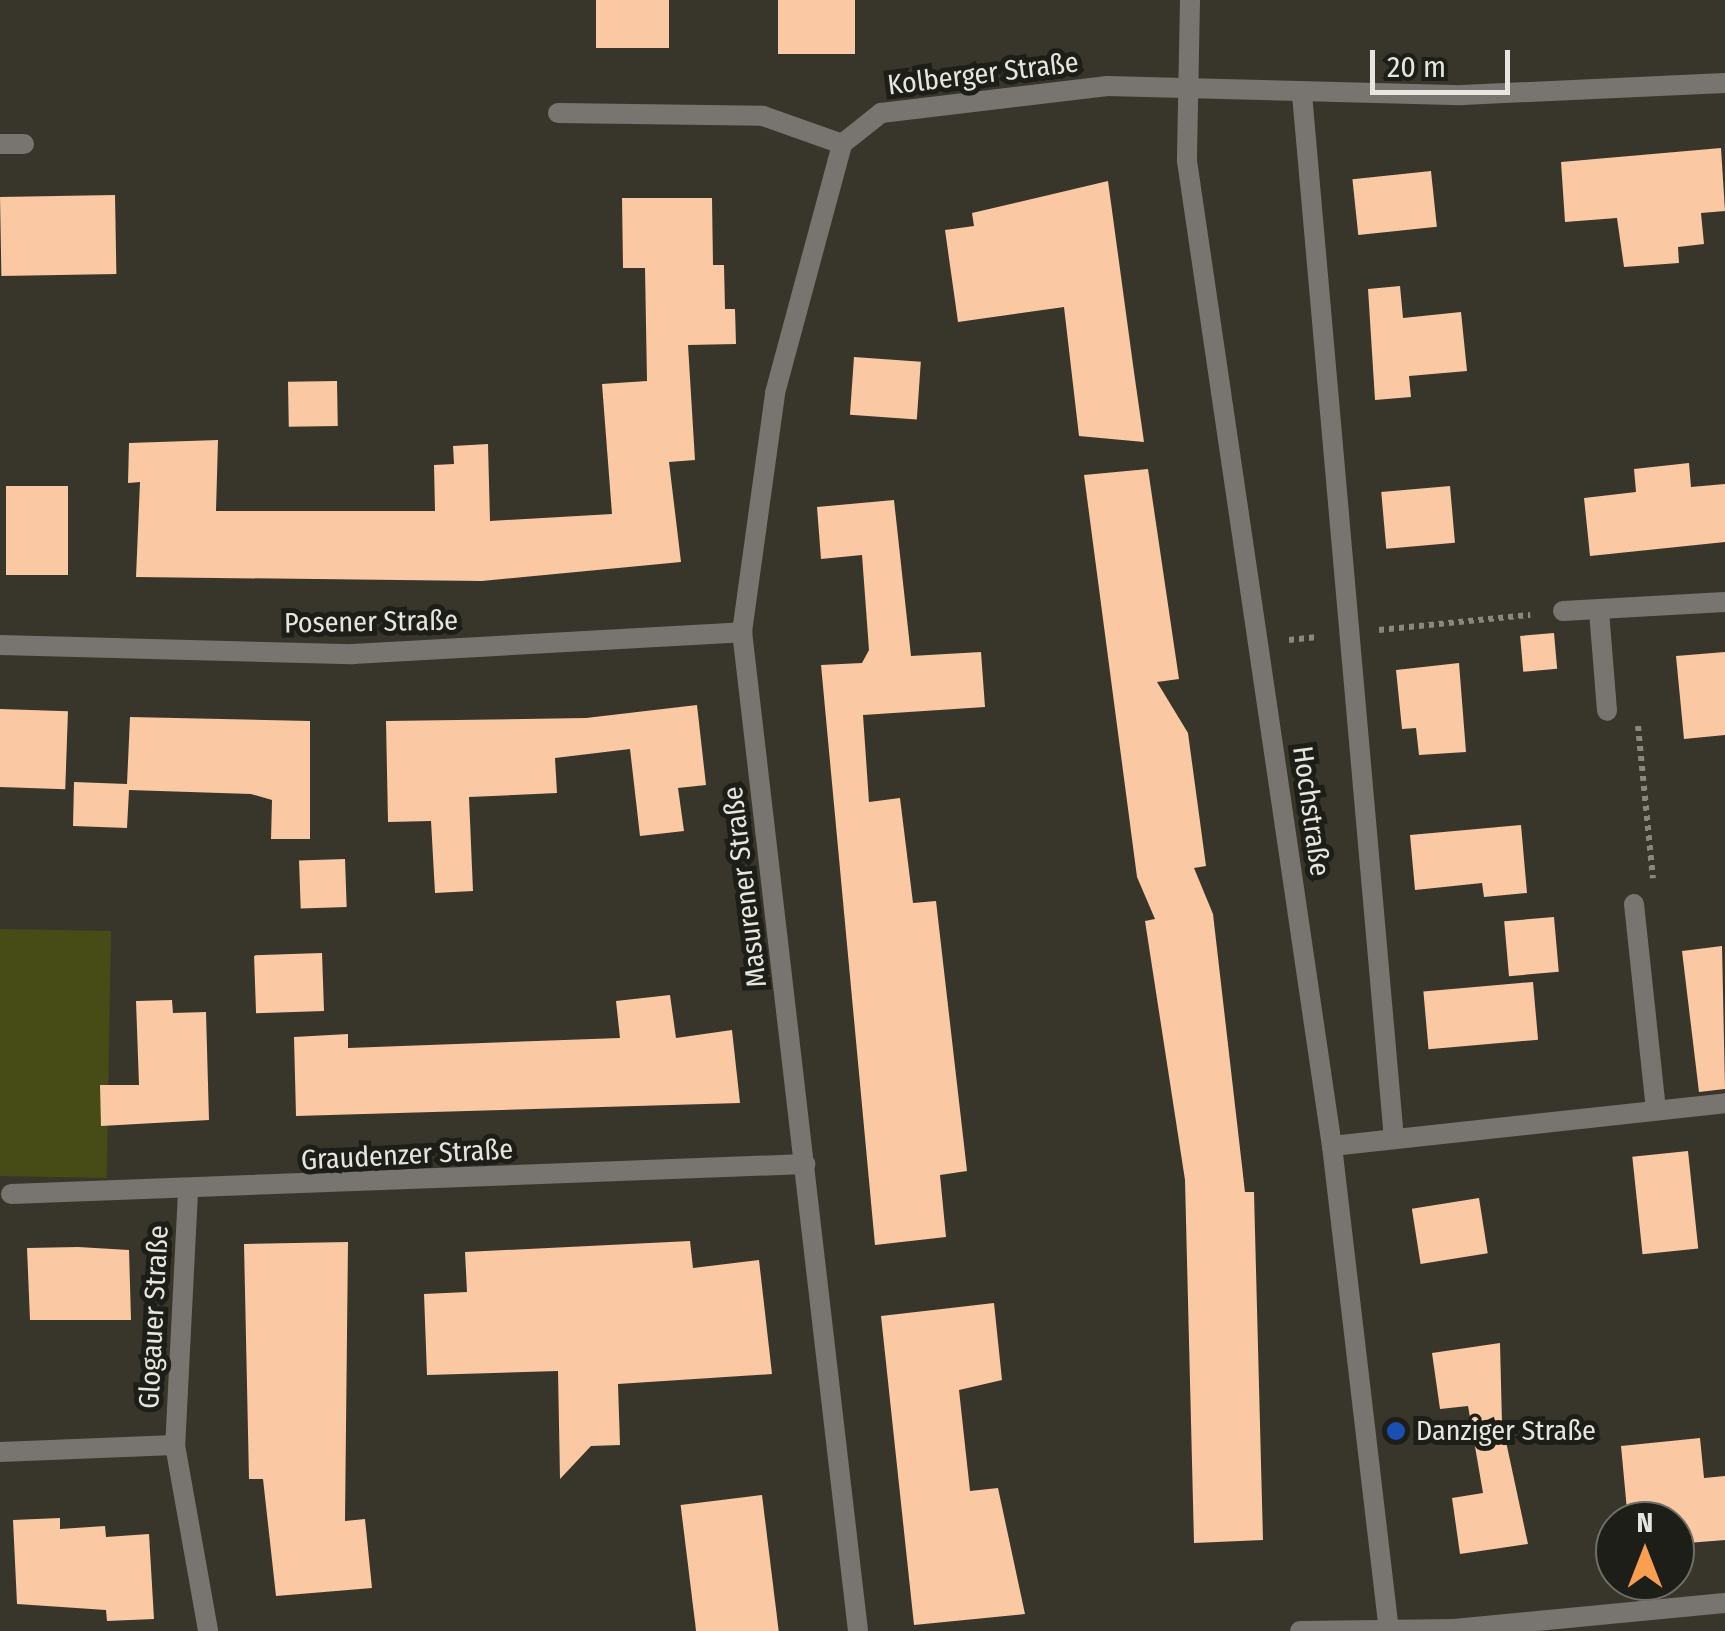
<!DOCTYPE html>
<html>
<head>
<meta charset="utf-8">
<style>
  body { margin:0 }
  #map { position:relative; width:1725px; height:1631px; overflow:hidden; background:#38362b; font-family:"Fira Sans Condensed",sans-serif }
  div>[style] { position:absolute }
  .green>* { inset:0; background:#474c17; transform-origin:0 0 }
  .building>* { inset:0; background:#fac8a2; transform-origin:0 0 }
  .path>* { height:6px; margin-top:-3px; transform-origin:0; background:repeating-linear-gradient(90deg,#89877e 0 5px,transparent 0 10px) }
  .service>* { height:20px; margin:-10px; padding:0 10px; transform-origin:10px; border-radius:10px; background:#787570 }
  .minor>* { height:20px; margin:-10px; padding:0 10px; transform-origin:10px; border-radius:10px; background:#787570 }
  .dots>* { width:28px; height:28px; translate:-50% -50%; box-sizing:border-box; border:5px solid #1e1e18; border-radius:50% }
  span { translate:-50% -50%; white-space:nowrap; text-align:center; line-height:1.15; -webkit-text-stroke:10px #1e1e18; paint-order:stroke }
  .street-label { font-size:28px; color:#e6e5de }
  .poi-label { font-size:28px; color:#e6e5de }
  .left { translate:0 -50%; text-align:left }
  .north { position:absolute; left:1595px; top:1501px; width:100px; height:100px; box-sizing:border-box; background:#1e1e18; border:2px solid #6e6e67; border-radius:50%; rotate:0deg; font-size:28px; font-weight:700; line-height:40px; text-align:center; color:#e6e5de }
  .north::after { content:''; display:block; margin:auto; width:35px; height:45px; background:#fa9f4f; clip-path:polygon(50% 0,100% 100%,50% 72%,0 100%) }
  .scale { position:absolute; left:1370px; top:50px; width:140px; height:45px; box-sizing:border-box; border:5px solid #e6e5de; border-top:0; padding-left:12px; font-size:30px; line-height:35px; white-space:nowrap; color:#e6e5de; -webkit-text-stroke:8px #1e1e18; paint-order:stroke }
</style>
</head>
<body>
<div id="map">
  <div class="green">
    <i style="left:0;top:929px;width:111px;height:247px;rotate:1deg"></i>
  </div>
  <div class="building">
    <i style="left:596px;top:0;width:73px;height:48px"></i>
    <i style="left:778px;top:0;width:77px;height:54px"></i>
    <i style="clip-path:polygon(1721px 148px,1725px 211px,1701px 213px,1704px 244px,1678px 247px,1679px 263px,1624px 267px,1617px 218px,1565px 222px,1561px 162px)"></i>
    <i style="left:1431px;top:171px;width:56px;height:79px;rotate:84deg"></i>
    <i style="clip-path:polygon(1108px 181px,1134px 372px,1144px 442px,1079px 436px,1064px 307px,958px 322px,945px 230px,974px 226px,972px 213px)"></i>
    <i style="left:115px;top:195px;width:79px;height:115px;rotate:89deg"></i>
    <i style="clip-path:polygon(622px 198px,712px 198px,713px 265px,724px 265px,725px 309px,735px 309px,736px 344px,688px 345px,695px 460px,669px 462px,681px 562px,482px 581px,136px 577px,140px 482px,128px 483px,129px 443px,218px 440px,216px 511px,435px 511px,434px 465px,454px 464px,453px 446px,488px 444px,490px 521px,612px 514px,602px 384px,647px 381px,645px 268px,623px 268px)"></i>
    <i style="clip-path:polygon(1400px 286px,1403px 318px,1461px 312px,1467px 371px,1409px 376px,1411px 397px,1375px 400px,1368px 289px)"></i>
    <i style="left:854px;top:357px;width:67px;height:58px;rotate:4deg"></i>
    <i style="left:337px;top:381px;width:45px;height:49px;rotate:89deg"></i>
    <i style="clip-path:polygon(1689px 463px,1691px 487px,1725px 484px,1725px 542px,1590px 556px,1584px 498px,1636px 492px,1634px 469px)"></i>
    <i style="clip-path:polygon(1148px 469px,1179px 679px,1157px 682px,1188px 733px,1206px 866px,1194px 868px,1213px 914px,1245px 1192px,1254px 1192px,1263px 1540px,1194px 1543px,1185px 1180px,1145px 921px,1155px 919px,1137px 877px,1084px 475px)"></i>
    <i style="left:6px;top:486px;width:62px;height:89px"></i>
    <i style="left:1450px;top:486px;width:57px;height:69px;rotate:85deg"></i>
    <i style="clip-path:polygon(894px 500px,911px 656px,981px 652px,985px 707px,863px 715px,869px 802px,900px 798px,913px 903px,936px 901px,967px 1171px,940px 1175px,946px 1237px,875px 1245px,821px 665px,862px 663px,869px 650px,862px 555px,821px 559px,817px 507px)"></i>
    <i style="left:1554px;top:633px;width:36px;height:34px;rotate:85deg"></i>
    <i style="clip-path:polygon(1725px 652px,1725px 735px,1684px 739px,1676px 656px)"></i>
    <i style="clip-path:polygon(1459px 663px,1466px 752px,1419px 755px,1416px 728px,1402px 729px,1396px 670px)"></i>
    <i style="clip-path:polygon(697px 705px,706px 785px,678px 788px,684px 831px,640px 836px,630px 749px,555px 758px,557px 793px,469px 797px,473px 891px,435px 893px,431px 821px,388px 822px,386px 721px,586px 718px)"></i>
    <i style="left:0;top:709px;width:68px;height:78px;rotate:2deg"></i>
    <i style="clip-path:polygon(130px 717px,310px 721px,310px 839px,271px 839px,272px 800px,251px 794px,129px 790px,127px 828px,73px 826px,74px 782px,127px 784px)"></i>
    <i style="clip-path:polygon(1521px 825px,1527px 893px,1484px 897px,1482px 883px,1415px 890px,1410px 835px)"></i>
    <i style="left:345px;top:859px;width:48px;height:46px;rotate:88deg"></i>
    <i style="left:1554px;top:917px;width:55px;height:50px;rotate:85deg"></i>
    <i style="clip-path:polygon(1722px 946px,1725px 1089px,1699px 1092px,1682px 951px)"></i>
    <i style="left:322px;top:953px;width:58px;height:68px;rotate:88deg"></i>
    <i style="left:1533px;top:982px;width:58px;height:110px;rotate:85deg"></i>
    <i style="clip-path:polygon(670px 995px,676px 1038px,732px 1030px,740px 1103px,296px 1116px,294px 1037px,348px 1034px,348px 1048px,620px 1038px,616px 1001px)"></i>
    <i style="clip-path:polygon(172px 1000px,173px 1013px,206px 1012px,209px 1120px,101px 1126px,100px 1085px,139px 1085px,136px 1001px)"></i>
    <i style="left:1688px;top:1151px;width:98px;height:56px;rotate:84deg"></i>
    <i style="left:1479px;top:1198px;width:56px;height:68px;rotate:81deg"></i>
    <i style="clip-path:polygon(690px 1241px,693px 1268px,759px 1260px,772px 1374px,618px 1384px,620px 1445px,591px 1446px,560px 1479px,558px 1371px,427px 1375px,424px 1294px,467px 1292px,465px 1252px)"></i>
    <i style="clip-path:polygon(348px 1242px,345px 1521px,365px 1519px,372px 1588px,276px 1596px,263px 1479px,249px 1479px,244px 1244px)"></i>
    <i style="clip-path:polygon(78px 1247px,129px 1250px,131px 1320px,30px 1320px,27px 1248px)"></i>
    <i style="clip-path:polygon(994px 1303px,1002px 1380px,959px 1390px,970px 1491px,998px 1488px,1025px 1614px,914px 1625px,881px 1316px)"></i>
    <i style="clip-path:polygon(1500px 1343px,1502px 1423px,1528px 1544px,1460px 1554px,1452px 1498px,1483px 1493px,1468px 1406px,1440px 1409px,1432px 1353px)"></i>
    <i style="clip-path:polygon(1700px 1438px,1704px 1478px,1725px 1476px,1725px 1540px,1675px 1544px,1675px 1521px,1628px 1521px,1621px 1446px)"></i>
    <i style="left:762px;top:1495px;width:137px;height:82px;rotate:83deg"></i>
    <i style="clip-path:polygon(60px 1518px,60px 1529px,105px 1526px,106px 1537px,149px 1534px,154px 1619px,107px 1621px,106px 1610px,17px 1604px,13px 1520px)"></i>
  </div>
  <div class="path">
    <i style="left:1379px;top:630px;width:152px;rotate:-5.7deg"></i>
    <i style="left:1289px;top:640px;width:28px;rotate:-6deg"></i>
    <i style="left:1638px;top:726px;width:153px;rotate:84.4deg"></i>
  </div>
  <div class="service">
    <i style="left:558px;top:113px;width:205px;rotate:0.8deg"></i>
    <i style="left:763px;top:116px;width:84px;rotate:19.5deg"></i>
  </div>
  <div class="minor">
    <i style="left:1190px;top:0;width:161px;rotate:91.1deg"></i>
    <i style="left:1187px;top:161px;width:996px;rotate:81.63deg"></i>
    <i style="left:1332px;top:1146px;width:488px;rotate:83.3deg"></i>
    <i style="left:1302px;top:94px;width:1049px;rotate:84.97deg"></i>
    <i style="left:0;top:144px;width:24px"></i>
    <i style="left:1563px;top:611px;width:162px;rotate:-3.2deg"></i>
    <i style="left:1599px;top:611px;width:100px;rotate:85.4deg"></i>
    <i style="left:0;top:645px;width:353px;rotate:1.5deg"></i>
    <i style="left:353px;top:654px;width:390px;rotate:-3.2deg"></i>
    <i style="left:1634px;top:904px;width:207px;rotate:83.9deg"></i>
    <i style="left:1332px;top:1146px;width:395px;rotate:-6.2deg"></i>
    <i style="left:188px;top:1192px;width:253px;rotate:92.9deg"></i>
    <i style="left:175px;top:1445px;width:189px;rotate:79.9deg"></i>
    <i style="left:11px;top:1194px;width:795px;rotate:-2.16deg"></i>
    <i style="left:0;top:1452px;width:175px;rotate:-2.3deg"></i>
    <i style="left:858px;top:1631px;width:1006px;rotate:-96.62deg"></i>
    <i style="left:742px;top:632px;width:241px;rotate:-82.1deg"></i>
    <i style="left:775px;top:393px;width:258px;rotate:-74.9deg"></i>
    <i style="left:842px;top:144px;width:50px;rotate:-38.5deg"></i>
    <i style="left:881px;top:113px;width:228px;rotate:-6.8deg"></i>
    <i style="left:1107px;top:86px;width:355px;rotate:1.5deg"></i>
    <i style="left:1462px;top:95px;width:263px;rotate:-2.6deg"></i>
    <i style="left:1300px;top:1631px;width:154px;rotate:-0.7deg"></i>
    <i style="left:1454px;top:1629px;width:272px;rotate:-5.5deg"></i>
  </div>
  <div class="dots">
    <i style="left:1396px;top:1431px;background:#1a4fb4"></i>
  </div>
  <div class="street-label">
    <span style="left:983px;top:74px;rotate:-7deg">Kolberger Straße</span>
    <span style="left:371px;top:622px;rotate:-1deg">Posener Straße</span>
    <span style="left:1311px;top:811px;rotate:82deg">Hochstraße</span>
    <span style="left:745px;top:887px;rotate:-97deg">Masurener Straße</span>
    <span style="left:407px;top:1155px;rotate:-3deg">Graudenzer Straße</span>
    <span style="left:154px;top:1317px;rotate:-87deg">Glogauer Straße</span>
  </div>
  <div class="poi-label">
    <span class="left" style="left:1416px;top:1431px">Danziger Straße</span>
  </div>
  <div class="north">N</div>
  <div class="scale">20 m</div>
</div>
</body>
</html>
